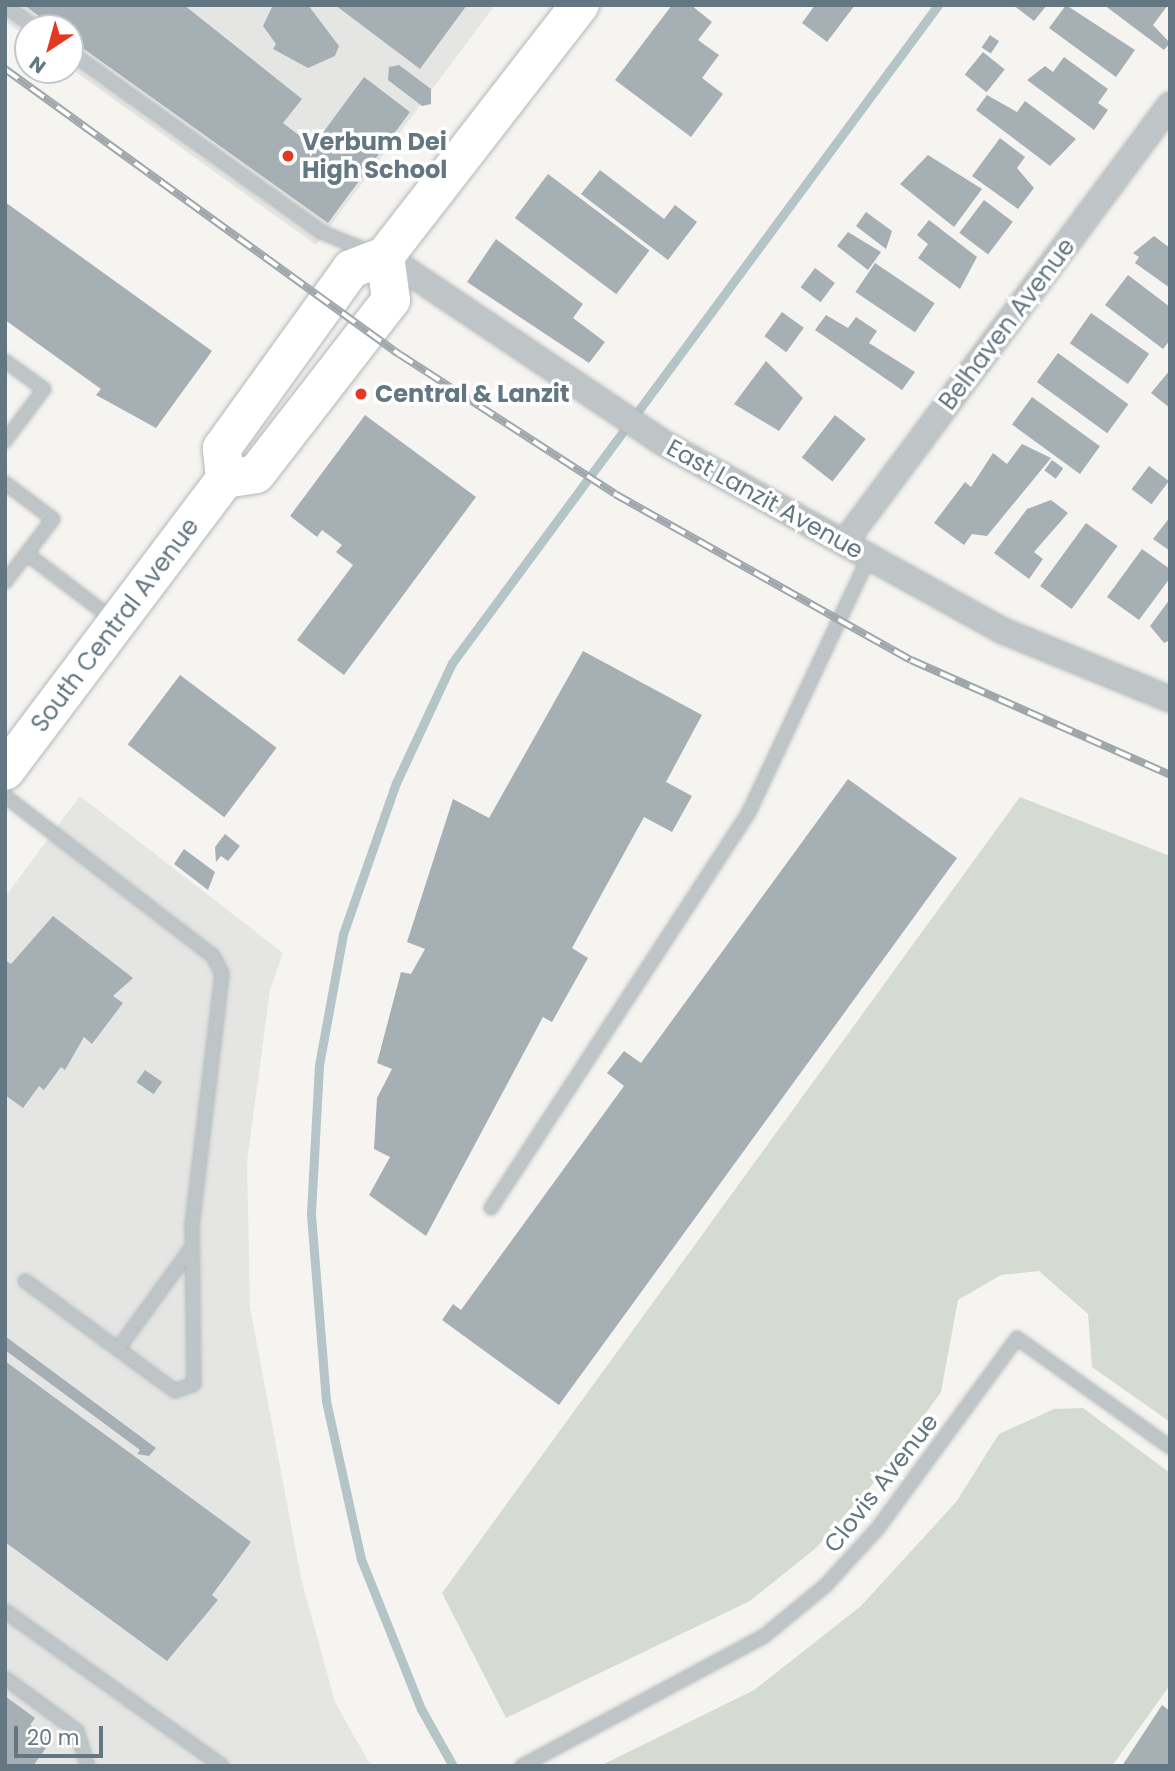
<!DOCTYPE html>
<html>
<head>
<meta charset="utf-8">
<style>
  body { margin:0 }
  #map { position:relative; width:1175px; height:1771px; overflow:hidden; background:#f5f4f0; font-family:Poppins,sans-serif }
  div>[style] { position:absolute }
  .built>* { inset:0; background:#e5e6e4 }
  .green>* { inset:0; background:#d6dbd1 }
  .stream>* { height:9px; margin:-4.5px; padding:0 4.5px; transform-origin:4.5px; border-radius:4.5px; background:#b5c4c6 }
  .building>* { inset:0; background:#a6b0b4; transform-origin:0 0 }
  .roads { filter:drop-shadow(0 0 2px #b2b7ba) drop-shadow(0 0 2px #b2b7ba) }
  .service>* { height:12px; margin:-6px; padding:0 6px; transform-origin:6px; border-radius:6px; background:#bfc4c6 }
  .minor>* { height:24px; margin:-12px; padding:0 12px; transform-origin:12px; border-radius:12px; background:#bfc4c6 }
  .primary>* { height:38px; margin:-19px; padding:0 19px; transform-origin:19px; border-radius:19px; background:#fff }
  .rail>* { height:8px; margin-top:-4px; transform-origin:0; background:repeating-linear-gradient(90deg,#fff 0 16px,#a0a7ac 0 32px); box-sizing:border-box; border-block:2px solid #a0a7ac }
  .dots>* { width:19px; height:19px; translate:-50% -50%; box-sizing:border-box; border:4px solid #fff; border-radius:50% }
  span { translate:-50% -50%; white-space:nowrap; text-align:center; line-height:1.15; -webkit-text-stroke:7px #fff; paint-order:stroke }
  .poi-label { font-size:24px; color:#637782; font-weight:700 }
  .left { translate:0 -50%; text-align:left }
  .street-label { font-size:24px; color:#637782 }
  .frame { position:absolute; inset:0; border:7px solid #637782; pointer-events:none }
  .north { position:absolute; left:14px; top:14px; width:70px; height:70px; box-sizing:border-box; background:#fff; border:2px solid #c1c9cd; border-radius:50%; rotate:216deg; font-size:19px; font-weight:700; line-height:28px; text-align:center; color:#637782 }
  .north::after { content:''; display:block; margin:auto; width:24px; height:32px; background:#e43921; clip-path:polygon(50% 0,100% 100%,50% 72%,0 100%) }
  .scale { position:absolute; left:14px; top:1726px; width:89px; height:32px; box-sizing:border-box; border:4px solid #637782; border-top:0; padding-left:9px; font-size:21px; line-height:24px; white-space:nowrap; color:#637782; -webkit-text-stroke:5px #fff; paint-order:stroke }
</style>
</head>
<body>
<div id="map">
  <div class="built">
    <i style="clip-path:polygon(5px 5px,495px 5px,316px 245px,70px 68px,70px 28px,28px 28px,28px 38px,5px 21px)"></i>
    <i style="clip-path:polygon(80px 796px,283px 953px,270px 990px,247px 1162px,250px 1307px,301px 1578px,335px 1702px,371px 1766px,5px 1766px,5px 897px)"></i>
  </div>
  <div class="green">
    <i style="clip-path:polygon(1020px 797px,1170px 856px,1170px 1422px,1092px 1367px,1088px 1314px,1039px 1271px,1001px 1275px,958px 1300px,941px 1392px,880px 1476px,816px 1548px,750px 1601px,506px 1718px,442px 1593px)"></i>
    <i style="clip-path:polygon(1083px 1408px,1170px 1473px,1170px 1685px,1112px 1766px,600px 1766px,754px 1690px,861px 1606px,956px 1502px,999px 1434px,1054px 1409px)"></i>
  </div>
  <div class="stream">
    <i style="left:453px;top:1766px;width:65px;rotate:-119.3deg"></i>
    <i style="left:421px;top:1709px;width:162px;rotate:-111.8deg"></i>
    <i style="left:361px;top:1559px;width:162px;rotate:-102.5deg"></i>
    <i style="left:326px;top:1401px;width:189px;rotate:-94.6deg"></i>
    <i style="left:311px;top:1213px;width:148px;rotate:-86.9deg"></i>
    <i style="left:319px;top:1065px;width:133px;rotate:-79.6deg"></i>
    <i style="left:343px;top:934px;width:160px;rotate:-70.7deg"></i>
    <i style="left:396px;top:783px;width:132px;rotate:-65deg"></i>
    <i style="left:452px;top:663px;width:818px;rotate:-53.55deg"></i>
  </div>
  <div class="building">
    <i style="clip-path:polygon(24px 5px,184px 5px,302px 99px,283px 123px,313px 146px,364px 77px,410px 112px,328px 223px,70px 39px,70px 28px,55px 28px)"></i>
    <i style="clip-path:polygon(273px 5px,308px 5px,339px 46px,335px 56px,308px 68px,273px 49px,276px 44px,263px 26px)"></i>
    <i style="clip-path:polygon(335px 5px,467px 5px,420px 69px)"></i>
    <i style="clip-path:polygon(672px 5px,691px 5px,712px 22px,698px 40px,719px 55px,702px 78px,723px 94px,691px 137px,615px 80px)"></i>
    <i style="clip-path:polygon(815px 5px,855px 5px,827px 42px,802px 23px)"></i>
    <i style="clip-path:polygon(1013px 5px,1047px 5px,1034px 21px)"></i>
    <i style="clip-path:polygon(1066px 5px,1135px 50px,1116px 77px,1049px 28px)"></i>
    <i style="clip-path:polygon(1104px 5px,1168px 5px,1153px 25px,1170px 43px,1164px 50px)"></i>
    <i style="left:990px;top:35px;width:11px;height:15px;rotate:34deg"></i>
    <i style="left:983px;top:52px;width:28px;height:29px;rotate:39deg"></i>
    <i style="clip-path:polygon(1064px 57px,1108px 89px,1098px 103px,1108px 110px,1094px 130px,1027px 80px,1045px 66px,1053px 72px)"></i>
    <i style="clip-path:polygon(399px 65px,431px 89px,431px 104px,422px 106px,388px 80px,389px 67px)"></i>
    <i style="clip-path:polygon(987px 95px,1017px 112px,1025px 101px,1076px 139px,1050px 166px,976px 110px)"></i>
    <i style="clip-path:polygon(1000px 138px,1025px 157px,1017px 168px,1034px 188px,1018px 209px,972px 176px)"></i>
    <i style="clip-path:polygon(928px 155px,982px 189px,954px 227px,900px 184px)"></i>
    <i style="clip-path:polygon(600px 170px,664px 219px,675px 205px,697px 222px,668px 260px,581px 194px)"></i>
    <i style="left:548px;top:174px;width:127px;height:55px;rotate:37deg"></i>
    <i style="left:984px;top:200px;width:36px;height:41px;rotate:37deg"></i>
    <i style="clip-path:polygon(5px 202px,212px 351px,156px 428px,96px 395px,101px 389px,5px 320px)"></i>
    <i style="clip-path:polygon(866px 212px,892px 231px,886px 249px,856px 226px)"></i>
    <i style="clip-path:polygon(929px 220px,977px 257px,960px 289px,918px 258px,928px 244px,917px 235px)"></i>
    <i style="clip-path:polygon(848px 232px,881px 252px,868px 270px,837px 246px)"></i>
    <i style="clip-path:polygon(1154px 236px,1170px 248px,1170px 288px,1135px 263px,1139px 257px,1133px 253px)"></i>
    <i style="clip-path:polygon(496px 239px,583px 304px,573px 318px,605px 342px,589px 363px,467px 282px)"></i>
    <i style="left:875px;top:263px;width:72px;height:35px;rotate:34deg"></i>
    <i style="left:815px;top:268px;width:25px;height:24px;rotate:37deg"></i>
    <i style="clip-path:polygon(1128px 275px,1170px 307px,1170px 340px,1163px 349px,1105px 305px)"></i>
    <i style="left:782px;top:312px;width:27px;height:30px;rotate:36deg"></i>
    <i style="left:1091px;top:313px;width:71px;height:37px;rotate:35deg"></i>
    <i style="clip-path:polygon(826px 315px,848px 328px,856px 317px,877px 331px,869px 343px,915px 372px,902px 390px,815px 330px)"></i>
    <i style="left:1058px;top:353px;width:87px;height:36px;rotate:36deg"></i>
    <i style="clip-path:polygon(766px 361px,803px 398px,779px 431px,734px 404px)"></i>
    <i style="clip-path:polygon(1170px 370px,1170px 408px,1151px 393px)"></i>
    <i style="left:1032px;top:397px;width:84px;height:34px;rotate:36deg"></i>
    <i style="clip-path:polygon(365px 415px,476px 497px,344px 675px,297px 640px,353px 565px,336px 552px,342px 545px,322px 530px,317px 537px,290px 516px)"></i>
    <i style="left:835px;top:415px;width:39px;height:54px;rotate:38deg"></i>
    <i style="clip-path:polygon(1022px 444px,1051px 458px,987px 536px,972px 534px,964px 545px,934px 523px,965px 482px,971px 487px,993px 453px,1007px 464px)"></i>
    <i style="left:1052px;top:460px;width:14px;height:13px;rotate:36deg"></i>
    <i style="left:1149px;top:466px;width:25px;height:29px;rotate:37deg"></i>
    <i style="clip-path:polygon(1051px 500px,1068px 513px,1034px 552px,1043px 559px,1029px 579px,994px 553px,1027px 509px)"></i>
    <i style="clip-path:polygon(1170px 517px,1170px 551px,1153px 539px)"></i>
    <i style="left:1086px;top:523px;width:39px;height:78px;rotate:36deg"></i>
    <i style="clip-path:polygon(1142px 549px,1170px 569px,1170px 578px,1139px 620px,1107px 597px)"></i>
    <i style="clip-path:polygon(1170px 599px,1170px 640px,1164px 643px,1150px 626px)"></i>
    <i style="clip-path:polygon(583px 651px,702px 715px,666px 782px,692px 796px,672px 832px,644px 817px,572px 948px,588px 958px,552px 1022px,543px 1017px,426px 1236px,369px 1195px,390px 1157px,374px 1149px,377px 1098px,392px 1069px,377px 1063px,401px 972px,411px 974px,425px 949px,407px 942px,453px 799px,489px 818px)"></i>
    <i style="left:180px;top:675px;width:121px;height:87px;rotate:37deg"></i>
    <i style="clip-path:polygon(848px 779px,957px 858px,559px 1405px,442px 1320px,453px 1304px,461px 1310px,624px 1086px,607px 1073px,624px 1051px,641px 1063px)"></i>
    <i style="clip-path:polygon(225px 834px,240px 846px,228px 861px,221px 856px,216px 862px,215px 847px)"></i>
    <i style="clip-path:polygon(184px 849px,215px 872px,208px 890px,174px 864px)"></i>
    <i style="clip-path:polygon(53px 916px,133px 978px,113px 996px,123px 1003px,92px 1044px,84px 1037px,65px 1070px,61px 1067px,44px 1090px,39px 1086px,23px 1108px,5px 1095px,5px 960px,11px 964px)"></i>
    <i style="left:145px;top:1070px;width:21px;height:15px;rotate:35deg"></i>
    <i style="clip-path:polygon(5px 1336px,156px 1448px,149px 1456px,137px 1454px,140px 1450px,5px 1350px)"></i>
    <i style="clip-path:polygon(5px 1361px,251px 1542px,212px 1595px,218px 1600px,167px 1661px,5px 1542px)"></i>
    <i style="clip-path:polygon(5px 1696px,35px 1718px,30px 1725px,51px 1741px,33px 1766px,5px 1766px)"></i>
    <i style="clip-path:polygon(1162px 1705px,1170px 1711px,1170px 1766px,1122px 1766px)"></i>
  </div>
  <div class="roads">
    <div class="service">
      <i style="left:5px;top:6px;width:38px;rotate:35deg"></i>
      <i style="left:70px;top:52px;width:309px;rotate:35.6deg"></i>
      <i style="left:321px;top:232px;width:51px;rotate:22deg"></i>
      <i style="left:5px;top:361px;width:48px;rotate:35.7deg"></i>
      <i style="left:44px;top:389px;width:65px;rotate:126.9deg"></i>
      <i style="left:5px;top:483px;width:60px;rotate:36.9deg"></i>
      <i style="left:53px;top:519px;width:79px;rotate:127.3deg"></i>
      <i style="left:27px;top:554px;width:109px;rotate:37.2deg"></i>
      <i style="left:5px;top:796px;width:262px;rotate:37.6deg"></i>
      <i style="left:213px;top:956px;width:20px;rotate:63deg"></i>
      <i style="left:222px;top:974px;width:252px;rotate:96.8deg"></i>
      <i style="left:192px;top:1224px;width:160px;rotate:89.3deg"></i>
      <i style="left:194px;top:1384px;width:20px;rotate:160deg"></i>
      <i style="left:175px;top:1391px;width:186px;rotate:-143.7deg"></i>
      <i style="left:491px;top:1208px;width:470px;rotate:-56.9deg"></i>
      <i style="left:748px;top:814px;width:284px;rotate:-64.8deg"></i>
      <i style="left:118px;top:1349px;width:126px;rotate:-54deg"></i>
      <i style="left:5px;top:1611px;width:267px;rotate:35.5deg"></i>
      <i style="left:5px;top:1678px;width:89px;rotate:36.4deg"></i>
      <i style="left:77px;top:1731px;width:37px;rotate:73deg"></i>
      <i style="left:522px;top:1766px;width:273px;rotate:-28.2deg"></i>
      <i style="left:763px;top:1637px;width:82px;rotate:-39.5deg"></i>
      <i style="left:826px;top:1585px;width:77px;rotate:-47.6deg"></i>
      <i style="left:878px;top:1528px;width:235px;rotate:-53.8deg"></i>
      <i style="left:1017px;top:1338px;width:188px;rotate:35.5deg"></i>
    </div>
    <div class="minor">
      <i style="left:385px;top:256px;width:331px;rotate:33.9deg"></i>
      <i style="left:660px;top:441px;width:392px;rotate:29deg"></i>
      <i style="left:1003px;top:631px;width:180px;rotate:22.2deg"></i>
      <i style="left:844px;top:543px;width:546px;rotate:-53.34deg"></i>
    </div>
    <div class="primary">
      <i style="left:225px;top:479px;width:31px;rotate:-9deg"></i>
      <i style="left:256px;top:474px;width:220px;rotate:-52.2deg"></i>
      <i style="left:391px;top:300px;width:44px;rotate:-97.8deg"></i>
      <i style="left:5px;top:771px;width:366px;rotate:-53deg"></i>
      <i style="left:225px;top:479px;width:31px;rotate:-96deg"></i>
      <i style="left:222px;top:448px;width:221px;rotate:-54.2deg"></i>
      <i style="left:351px;top:269px;width:36px;rotate:-21deg"></i>
      <i style="left:385px;top:256px;width:318px;rotate:-52.2deg"></i>
    </div>
  </div>
  <div class="rail">
    <i style="left:5px;top:69px;width:486px;rotate:35.9deg"></i>
    <i style="left:399px;top:354px;width:257px;rotate:32.9deg"></i>
    <i style="left:615px;top:494px;width:339px;rotate:29.3deg"></i>
    <i style="left:911px;top:660px;width:283px;rotate:23.9deg"></i>
  </div>
  <div class="dots">
    <i style="left:288px;top:156px;background:#e43921"></i>
    <i style="left:361px;top:394px;background:#e43921"></i>
  </div>
  <div class="poi-label">
    <span class="left" style="left:302px;top:156px">Verbum Dei<br>High School</span>
    <span class="left" style="left:375px;top:394px">Central &amp; Lanzit</span>
  </div>
  <div class="street-label">
    <span style="left:1007px;top:324px;rotate:-53deg">Belhaven Avenue</span>
    <span style="left:765px;top:499px;rotate:29deg">East Lanzit Avenue</span>
    <span style="left:115px;top:625px;rotate:-53deg">South Central Avenue</span>
    <span style="left:881px;top:1483px;rotate:-52deg">Clovis Avenue</span>
  </div>
  <div class="frame"></div>
  <div class="north">N</div>
  <div class="scale">20 m</div>
</div>
</body>
</html>
